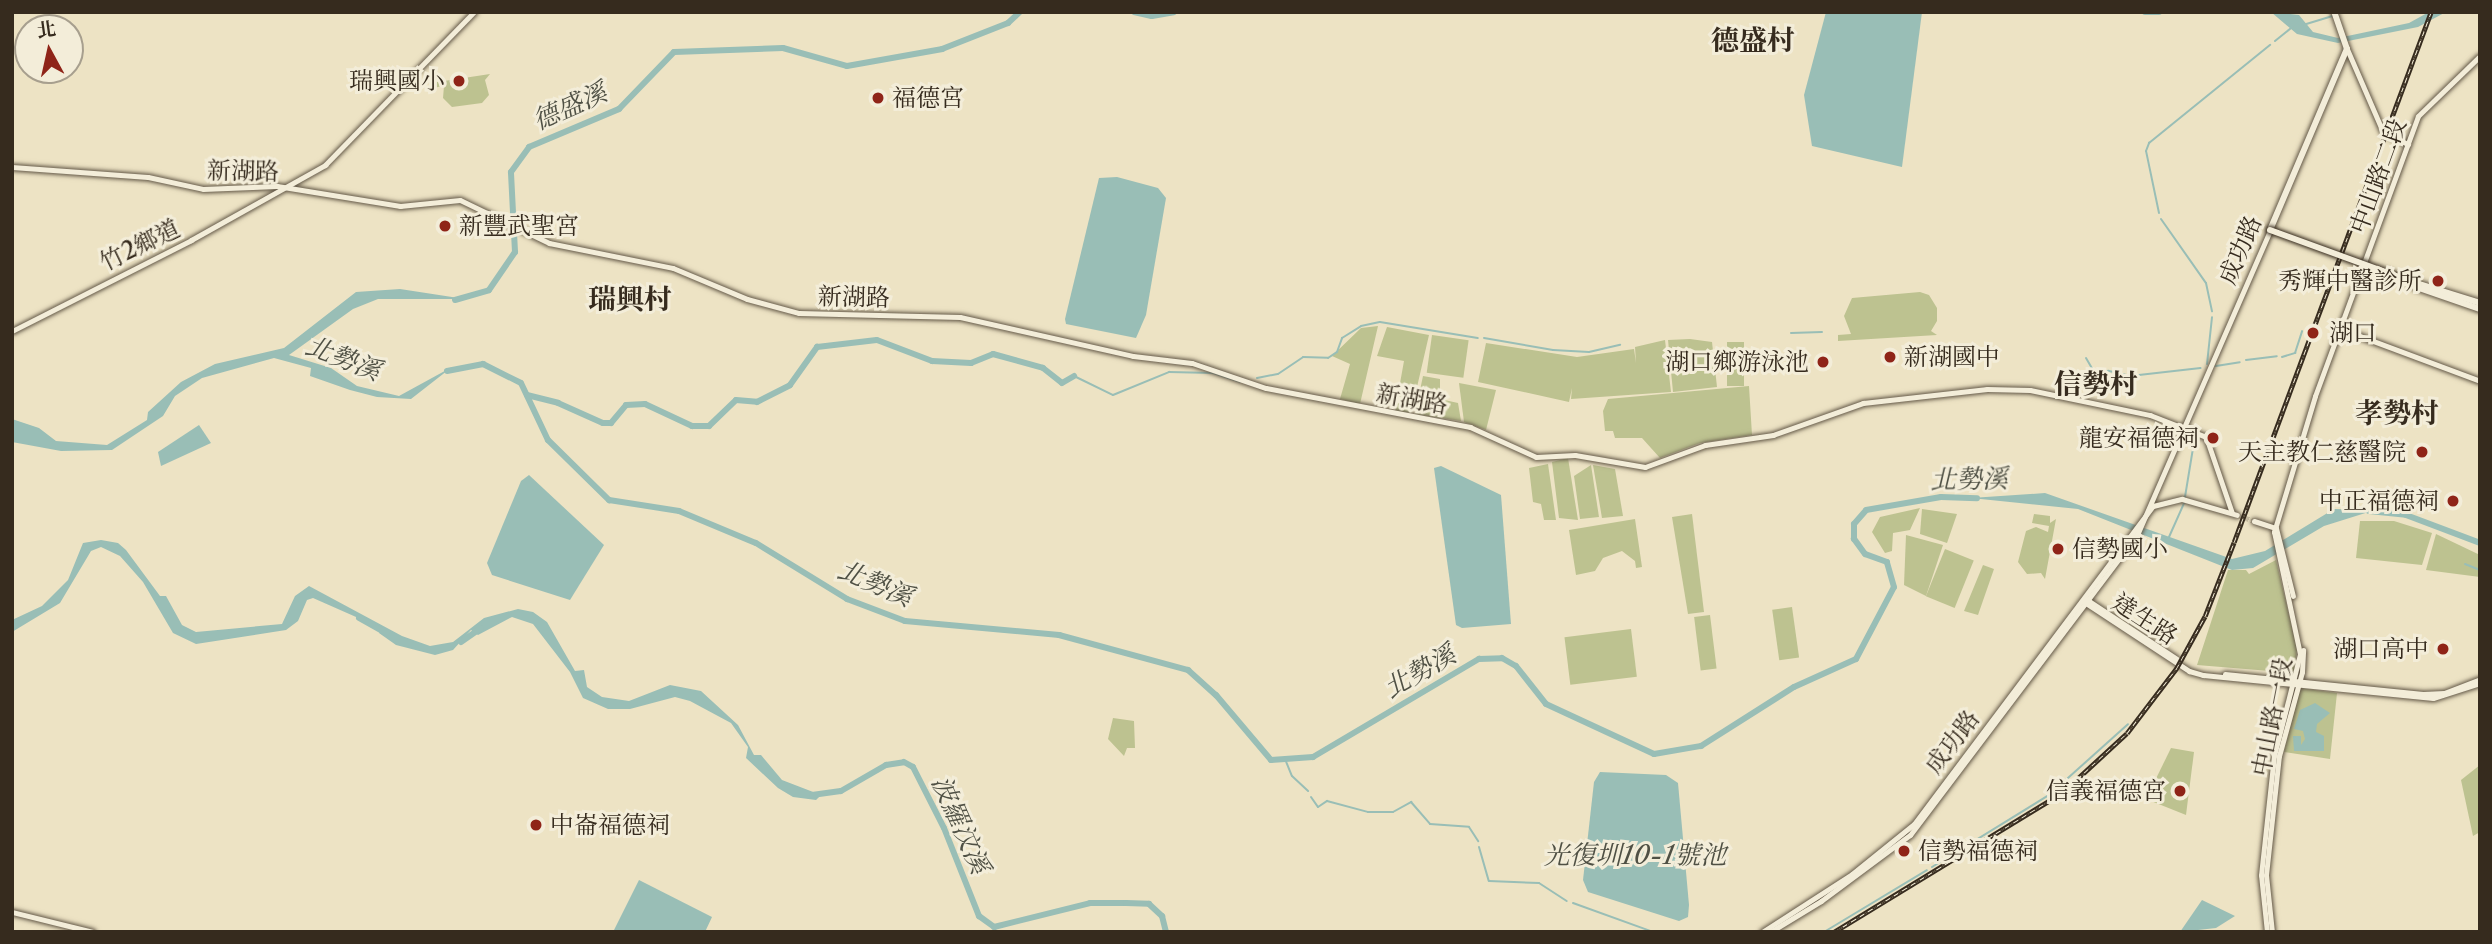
<!DOCTYPE html>
<html>
<head>
<meta charset="utf-8">
<style>
  body { margin:0 }
  #map { position:relative; width:2492px; height:944px; overflow:hidden; background:#ede3c4; font-family:"Libre Caslon Text","Noto Serif TC",serif }
  div>[style] { position:absolute }
  .green>* { inset:0; background:#bdc290; transform-origin:0 0 }
  .water>* { inset:0; background:#99beb6 }
  .stream>* { height:2px; margin:-1px; padding:0 1px; transform-origin:1px; border-radius:1px; background:#99beb6 }
  .river>* { height:6px; margin:-3px; padding:0 3px; transform-origin:3px; border-radius:3px; background:#99beb6 }
  .tertiary-tunnel>* { height:5px; margin-top:-2.5px; transform-origin:0; background:repeating-linear-gradient(90deg,#c8bea3 0 5px,transparent 0 7.5px) }
  .roads { filter:drop-shadow(0 0 2px #645948) drop-shadow(0 0 2px #645948) }
  .tertiary>* { height:5px; margin:-2.5px; padding:0 2.5px; transform-origin:2.5px; border-radius:2.5px; background:#f3edd9 }
  .secondary>* { height:6px; margin:-3px; padding:0 3px; transform-origin:3px; border-radius:3px; background:#f3edd9 }
  .rail>* { height:4.5px; margin-top:-2.25px; transform-origin:0; background:repeating-linear-gradient(90deg,#f3edd9 0 5px,#362b1e 0 10px); box-sizing:border-box; border-block:2px solid #362b1e }
  .bridges { filter:drop-shadow(0 0 2px #362b1e) drop-shadow(0 0 2px #362b1e) }
  .secondary-bridge>* { height:6px; margin:-3px; padding:0 3px; transform-origin:3px; border-radius:3px; background:#f3edd9 }
  .dots>* { width:19px; height:19px; translate:-50% -50%; box-sizing:border-box; border:4px solid #f3edd9; border-radius:50% }
  span { translate:-50% -50%; white-space:nowrap; text-align:center; line-height:1.15; -webkit-text-stroke:6px #f3edd9; paint-order:stroke }
  .poi-label { font-size:24px; color:#362b1e }
  .right { translate:-100% -50%; text-align:right }
  .left { translate:0 -50%; text-align:left }
  .street-label { font-size:24px; color:#362b1e }
  .water-label { font-size:26px; color:#4f5044; font-style:italic }
  .quarter-label { font-size:28px; color:#362b1e; font-weight:700 }
  .frame { position:absolute; inset:0; border:14px solid #362b1e; pointer-events:none }
  .north { position:absolute; left:14px; top:14px; width:70px; height:70px; box-sizing:border-box; background:#f3edd9; border:2px solid #a79f8e; border-radius:50%; rotate:352deg; font-size:19px; font-weight:700; line-height:28px; text-align:center; color:#362b1e }
  .north::after { content:''; display:block; margin:auto; width:24px; height:32px; background:#8f2418; clip-path:polygon(50% 0,100% 100%,50% 72%,0 100%) }
</style>
</head>
<body>
<div id="map">
  <div class="green">
    <i style="clip-path:polygon(490px 74px,485px 80px,489px 95px,482px 103px,452px 107px,443px 98px,444px 86px,432px 88px,431px 83px)"></i>
    <i style="clip-path:polygon(1920px 292px,1929px 295px,1937px 308px,1937px 321px,1931px 331px,1937px 335px,1838px 341px,1838px 335px,1851px 334px,1844px 316px,1852px 298px)"></i>
    <i style="clip-path:polygon(1378px 326px,1360px 404px,1340px 399px,1350px 364px,1332px 356px,1361px 328px)"></i>
    <i style="clip-path:polygon(1387px 327px,1429px 335px,1411px 413px,1395px 411px,1404px 361px,1377px 356px)"></i>
    <i style="left:1432px;top:335px;width:37px;height:38px;rotate:8deg"></i>
    <i style="clip-path:polygon(1690px 339px,1712px 342px,1717px 387px,1673px 392px,1668px 340px)"></i>
    <i style="clip-path:polygon(1665px 340px,1671px 392px,1571px 399px,1572px 388px,1569px 402px,1478px 382px,1486px 343px,1577px 357px,1634px 349px,1636px 363px,1635px 347px)"></i>
    <i style="left:1727px;top:342px;width:17px;height:44px"></i>
    <i style="clip-path:polygon(1423px 376px,1440px 379px,1440px 399px,1458px 403px,1461px 421px,1415px 414px)"></i>
    <i style="clip-path:polygon(1459px 383px,1496px 390px,1486px 430px,1464px 422px)"></i>
    <i style="clip-path:polygon(1749px 386px,1752px 435px,1700px 443px,1660px 458px,1642px 438px,1615px 438px,1613px 431px,1605px 431px,1603px 411px,1608px 399px)"></i>
    <i style="clip-path:polygon(1568px 458px,1578px 520px,1559px 518px,1552px 462px)"></i>
    <i style="clip-path:polygon(1548px 464px,1556px 520px,1544px 520px,1541px 504px,1533px 502px,1529px 468px)"></i>
    <i style="clip-path:polygon(1591px 465px,1599px 517px,1580px 519px,1574px 476px)"></i>
    <i style="clip-path:polygon(1593px 465px,1615px 469px,1623px 516px,1602px 518px)"></i>
    <i style="clip-path:polygon(1920px 508px,1910px 530px,1893px 533px,1892px 551px,1885px 553px,1872px 532px,1880px 517px)"></i>
    <i style="clip-path:polygon(1922px 509px,1957px 514px,1947px 543px,1920px 534px)"></i>
    <i style="clip-path:polygon(1692px 514px,1704px 612px,1688px 614px,1672px 517px)"></i>
    <i style="clip-path:polygon(2034px 514px,2050px 516px,2050px 523px,2056px 519px,2045px 579px,2041px 573px,2027px 574px,2018px 562px,2026px 531px,2036px 527px,2048px 532px,2049px 526px,2032px 523px)"></i>
    <i style="clip-path:polygon(1635px 519px,1642px 567px,1636px 568px,1635px 561px,1622px 551px,1603px 558px,1595px 571px,1576px 575px,1569px 530px)"></i>
    <i style="clip-path:polygon(2360px 521px,2394px 521px,2432px 533px,2422px 565px,2356px 558px)"></i>
    <i style="clip-path:polygon(2436px 534px,2480px 555px,2480px 577px,2426px 570px)"></i>
    <i style="clip-path:polygon(1906px 535px,1943px 545px,1926px 596px,1904px 585px)"></i>
    <i style="left:1945px;top:549px;width:31px;height:51px;rotate:22deg"></i>
    <i style="clip-path:polygon(2276px 560px,2297px 649px,2294px 673px,2197px 665px,2228px 570px,2246px 570px,2249px 574px)"></i>
    <i style="clip-path:polygon(1983px 565px,1994px 569px,1978px 615px,1964px 611px)"></i>
    <i style="left:1792px;top:607px;width:51px;height:20px;rotate:82deg"></i>
    <i style="left:1710px;top:615px;width:54px;height:16px;rotate:83deg"></i>
    <i style="left:1631px;top:629px;width:48px;height:67px;rotate:83deg"></i>
    <i style="clip-path:polygon(2300px 688px,2337px 693px,2330px 759px,2284px 752px)"></i>
    <i style="clip-path:polygon(1113px 718px,1134px 721px,1135px 748px,1127px 748px,1124px 756px,1108px 739px)"></i>
    <i style="clip-path:polygon(2171px 748px,2194px 752px,2186px 815px,2146px 799px)"></i>
    <i style="clip-path:polygon(2480px 765px,2480px 832px,2473px 836px,2461px 780px)"></i>
  </div>
  <div class="water">
    <i style="clip-path:polygon(1826px 12px,1922px 12px,1902px 167px,1812px 146px,1804px 95px)"></i>
    <i style="clip-path:polygon(2271px 12px,2299px 15px,2313px 32px,2338px 38px,2409px 23px,2429px 12px,2446px 12px,2418px 27px,2338px 43px,2297px 34px)"></i>
    <i style="clip-path:polygon(1117px 177px,1158px 188px,1166px 198px,1146px 315px,1136px 338px,1066px 324px,1065px 319px,1099px 178px)"></i>
    <i style="clip-path:polygon(400px 289px,465px 299px,378px 299px,353px 309px,289px 355px,331px 368px,357px 386px,399px 396px,452px 367px,411px 399px,377px 397px,350px 390px,310px 376px,311px 368px,274px 358px,202px 378px,175px 396px,163px 416px,112px 450px,61px 451px,12px 442px,12px 419px,39px 428px,56px 441px,107px 445px,147px 420px,148px 412px,181px 382px,215px 364px,284px 348px,356px 292px)"></i>
    <i style="clip-path:polygon(199px 425px,211px 443px,161px 466px,158px 452px)"></i>
    <i style="clip-path:polygon(1441px 466px,1501px 495px,1511px 624px,1462px 628px,1456px 625px,1434px 468px)"></i>
    <i style="clip-path:polygon(529px 475px,604px 545px,570px 600px,492px 575px,487px 563px,521px 481px)"></i>
    <i style="clip-path:polygon(2045px 493px,2232px 559px,2265px 551px,2334px 509px,2375px 510px,2324px 526px,2253px 568px,2232px 570px,2078px 509px,1971px 498px)"></i>
    <i style="clip-path:polygon(101px 540px,118px 543px,126px 550px,160px 596px,166px 596px,182px 625px,196px 632px,282px 624px,295px 596px,309px 586px,402px 636px,430px 646px,453px 642px,484px 618px,518px 609px,533px 612px,547px 622px,575px 671px,584px 670px,587px 687px,602px 697px,629px 701px,670px 685px,701px 691px,738px 725px,754px 755px,761px 755px,782px 780px,821px 795px,816px 800px,793px 797px,778px 788px,746px 758px,748px 747px,731px 723px,690px 701px,675px 697px,630px 709px,608px 709px,583px 698px,570px 672px,533px 624px,512px 617px,478px 635px,471px 630px,453px 650px,435px 655px,396px 645px,379px 633px,381px 628px,313px 598px,307px 600px,298px 621px,286px 630px,196px 644px,173px 633px,143px 582px,120px 556px,101px 547px,91px 551px,60px 603px,12px 632px,12px 620px,42px 606px,68px 580px,83px 543px)"></i>
    <i style="clip-path:polygon(2315px 703px,2330px 713px,2317px 724px,2316px 732px,2324px 736px,2324px 751px,2294px 751px,2293px 736px,2301px 736px,2301px 745px,2305px 739px,2303px 731px,2294px 729px,2300px 710px)"></i>
    <i style="clip-path:polygon(1600px 772px,1666px 775px,1678px 783px,1689px 905px,1688px 917px,1679px 921px,1588px 892px,1583px 880px,1594px 782px)"></i>
    <i style="clip-path:polygon(639px 880px,712px 917px,705px 932px,613px 932px)"></i>
    <i style="clip-path:polygon(2202px 900px,2235px 916px,2216px 928px,2180px 932px)"></i>
  </div>
  <div class="stream">
    <i style="left:2303px;top:25px;width:30px;rotate:-17deg"></i>
    <i style="left:2275px;top:41px;width:22px;rotate:-39deg"></i>
    <i style="left:2159px;top:213px;width:63px;rotate:-101.8deg"></i>
    <i style="left:2146px;top:151px;width:9px;rotate:-69deg"></i>
    <i style="left:2149px;top:143px;width:156px;rotate:-39deg"></i>
    <i style="left:2161px;top:219px;width:78px;rotate:54.9deg"></i>
    <i style="left:2206px;top:283px;width:29px;rotate:78deg"></i>
    <i style="left:1791px;top:333px;width:31px;rotate:-2deg"></i>
    <i style="left:1484px;top:338px;width:70px;rotate:9.9deg"></i>
    <i style="left:1553px;top:350px;width:36px;rotate:3deg"></i>
    <i style="left:1589px;top:352px;width:32px;rotate:-13deg"></i>
    <i style="left:2282px;top:357px;width:14px;rotate:-17deg"></i>
    <i style="left:2295px;top:353px;width:23px;rotate:-72deg"></i>
    <i style="left:2086px;top:358px;width:16px;rotate:60deg"></i>
    <i style="left:2246px;top:360px;width:31px;rotate:-7deg"></i>
    <i style="left:2207px;top:364px;width:47px;rotate:-83.9deg"></i>
    <i style="left:2216px;top:366px;width:24px;rotate:-9deg"></i>
    <i style="left:2074px;top:375px;width:35px;rotate:-7deg"></i>
    <i style="left:2109px;top:371px;width:22px;rotate:13deg"></i>
    <i style="left:2130px;top:376px;width:71px;rotate:-6.4deg"></i>
    <i style="left:1074px;top:376px;width:43px;rotate:26deg"></i>
    <i style="left:1113px;top:395px;width:61px;rotate:-22.3deg"></i>
    <i style="left:1169px;top:372px;width:44px;rotate:1.3deg"></i>
    <i style="left:1213px;top:373px;width:29px;rotate:18deg"></i>
    <i style="left:1257px;top:378px;width:21px;rotate:-11deg"></i>
    <i style="left:1278px;top:374px;width:30px;rotate:-34deg"></i>
    <i style="left:1303px;top:357px;width:25px;rotate:2deg"></i>
    <i style="left:1328px;top:358px;width:11px;rotate:-34deg"></i>
    <i style="left:1337px;top:352px;width:15px;rotate:-70deg"></i>
    <i style="left:1342px;top:338px;width:22px;rotate:-32deg"></i>
    <i style="left:1361px;top:326px;width:19px;rotate:-12deg"></i>
    <i style="left:1380px;top:322px;width:99px;rotate:9.3deg"></i>
    <i style="left:2185px;top:497px;width:62px;rotate:-80.7deg"></i>
    <i style="left:2169px;top:537px;width:37px;rotate:-66deg"></i>
    <i style="left:2465px;top:564px;width:16px;rotate:22deg"></i>
    <i style="left:1285px;top:759px;width:18px;rotate:68deg"></i>
    <i style="left:1292px;top:776px;width:22px;rotate:43deg"></i>
    <i style="left:1311px;top:797px;width:12px;rotate:55deg"></i>
    <i style="left:1318px;top:807px;width:11px;rotate:-34deg"></i>
    <i style="left:1327px;top:801px;width:42px;rotate:15deg"></i>
    <i style="left:1368px;top:812px;width:25px"></i>
    <i style="left:1393px;top:812px;width:21px;rotate:-29deg"></i>
    <i style="left:1411px;top:802px;width:29px;rotate:49deg"></i>
    <i style="left:1430px;top:824px;width:39px;rotate:4deg"></i>
    <i style="left:1469px;top:827px;width:17px;rotate:57deg"></i>
    <i style="left:1479px;top:847px;width:35px;rotate:74deg"></i>
    <i style="left:1489px;top:881px;width:50px;rotate:2.3deg"></i>
    <i style="left:1539px;top:883px;width:33px;rotate:33deg"></i>
    <i style="left:1932px;top:867px;width:137px;rotate:-31.6deg"></i>
    <i style="left:2049px;top:795px;width:106px;rotate:-41.9deg"></i>
    <i style="left:1573px;top:903px;width:85px;rotate:19.9deg"></i>
    <i style="left:1824px;top:932px;width:120px;rotate:-31deg"></i>
  </div>
  <div class="river">
    <i style="left:1134px;top:12px;width:18px;rotate:13deg"></i>
    <i style="left:1152px;top:16px;width:22px;rotate:-10deg"></i>
    <i style="left:2145px;top:12px;width:14px"></i>
    <i style="left:455px;top:300px;width:35px;rotate:-16deg"></i>
    <i style="left:489px;top:290px;width:46px;rotate:-55.6deg"></i>
    <i style="left:515px;top:252px;width:80px;rotate:-92.9deg"></i>
    <i style="left:511px;top:172px;width:31px;rotate:-54deg"></i>
    <i style="left:529px;top:147px;width:98px;rotate:-22.9deg"></i>
    <i style="left:619px;top:109px;width:79px;rotate:-46deg"></i>
    <i style="left:674px;top:52px;width:109px;rotate:-2.1deg"></i>
    <i style="left:783px;top:48px;width:66px;rotate:15.7deg"></i>
    <i style="left:847px;top:66px;width:97px;rotate:-10.1deg"></i>
    <i style="left:942px;top:49px;width:71px;rotate:-21.5deg"></i>
    <i style="left:1008px;top:23px;width:16px;rotate:-43deg"></i>
    <i style="left:447px;top:371px;width:37px;rotate:-11deg"></i>
    <i style="left:483px;top:364px;width:42px;rotate:26.6deg"></i>
    <i style="left:521px;top:383px;width:63px;rotate:64.7deg"></i>
    <i style="left:548px;top:440px;width:86px;rotate:44.5deg"></i>
    <i style="left:609px;top:500px;width:71px;rotate:8.9deg"></i>
    <i style="left:679px;top:511px;width:83px;rotate:22.6deg"></i>
    <i style="left:756px;top:543px;width:107px;rotate:31.6deg"></i>
    <i style="left:847px;top:599px;width:62px;rotate:20.8deg"></i>
    <i style="left:905px;top:621px;width:155px;rotate:5.2deg"></i>
    <i style="left:1059px;top:635px;width:134px;rotate:15.2deg"></i>
    <i style="left:1188px;top:670px;width:38px;rotate:42deg"></i>
    <i style="left:1216px;top:695px;width:85px;rotate:49.8deg"></i>
    <i style="left:1271px;top:760px;width:42px;rotate:-4.1deg"></i>
    <i style="left:1313px;top:757px;width:193px;rotate:-30.6deg"></i>
    <i style="left:1479px;top:659px;width:23px;rotate:-2deg"></i>
    <i style="left:1502px;top:658px;width:16px;rotate:30deg"></i>
    <i style="left:1516px;top:666px;width:48px;rotate:51.7deg"></i>
    <i style="left:1546px;top:704px;width:119px;rotate:24.8deg"></i>
    <i style="left:1654px;top:754px;width:48px;rotate:-9.7deg"></i>
    <i style="left:1701px;top:746px;width:110px;rotate:-32.4deg"></i>
    <i style="left:1794px;top:687px;width:68px;rotate:-24.3deg"></i>
    <i style="left:1856px;top:659px;width:81px;rotate:-62.2deg"></i>
    <i style="left:1894px;top:587px;width:26px;rotate:-106deg"></i>
    <i style="left:1887px;top:562px;width:23px;rotate:-160deg"></i>
    <i style="left:1865px;top:554px;width:19px;rotate:-126deg"></i>
    <i style="left:1854px;top:539px;width:15px;rotate:-90deg"></i>
    <i style="left:1854px;top:524px;width:18px;rotate:-49deg"></i>
    <i style="left:1866px;top:510px;width:76px;rotate:-9.8deg"></i>
    <i style="left:1941px;top:497px;width:36px;rotate:2deg"></i>
    <i style="left:527px;top:395px;width:32px;rotate:14deg"></i>
    <i style="left:558px;top:403px;width:49px;rotate:24deg"></i>
    <i style="left:603px;top:423px;width:8px"></i>
    <i style="left:611px;top:423px;width:23px;rotate:-50deg"></i>
    <i style="left:626px;top:405px;width:19px;rotate:-3deg"></i>
    <i style="left:645px;top:404px;width:52px;rotate:25.1deg"></i>
    <i style="left:692px;top:426px;width:17px"></i>
    <i style="left:709px;top:426px;width:37px;rotate:-44deg"></i>
    <i style="left:736px;top:400px;width:21px;rotate:5deg"></i>
    <i style="left:757px;top:402px;width:37px;rotate:-27deg"></i>
    <i style="left:790px;top:385px;width:47px;rotate:-54.6deg"></i>
    <i style="left:817px;top:347px;width:60px;rotate:-6.7deg"></i>
    <i style="left:877px;top:340px;width:59px;rotate:20.9deg"></i>
    <i style="left:932px;top:361px;width:39px;rotate:3deg"></i>
    <i style="left:971px;top:363px;width:24px;rotate:-22deg"></i>
    <i style="left:993px;top:354px;width:52px;rotate:15.6deg"></i>
    <i style="left:1043px;top:368px;width:24px;rotate:38deg"></i>
    <i style="left:1062px;top:383px;width:14px;rotate:-30deg"></i>
    <i style="left:2369px;top:511px;width:37px;rotate:6deg"></i>
    <i style="left:2406px;top:515px;width:79px;rotate:20.7deg"></i>
    <i style="left:359px;top:618px;width:31px;rotate:29deg"></i>
    <i style="left:461px;top:642px;width:24px;rotate:-35deg"></i>
    <i style="left:812px;top:795px;width:29px;rotate:-8deg"></i>
    <i style="left:841px;top:791px;width:52px;rotate:-30deg"></i>
    <i style="left:886px;top:765px;width:18px;rotate:-9deg"></i>
    <i style="left:904px;top:762px;width:10px;rotate:29deg"></i>
    <i style="left:913px;top:767px;width:68px;rotate:63.1deg"></i>
    <i style="left:944px;top:828px;width:95px;rotate:68.3deg"></i>
    <i style="left:979px;top:916px;width:19px;rotate:36deg"></i>
    <i style="left:994px;top:927px;width:99px;rotate:-14deg"></i>
    <i style="left:1090px;top:903px;width:36px"></i>
    <i style="left:1126px;top:903px;width:23px;rotate:2deg"></i>
    <i style="left:1149px;top:904px;width:18px;rotate:43deg"></i>
    <i style="left:1162px;top:916px;width:16px;rotate:76deg"></i>
  </div>
  <div class="tertiary-tunnel">
    <i style="left:2237px;top:515px;width:18px;rotate:19deg"></i>
  </div>
  <div class="roads">
    <div class="tertiary">
      <i style="left:2347px;top:49px;width:90px;rotate:66.6deg"></i>
      <i style="left:2383px;top:132px;width:28px;rotate:26deg"></i>
      <i style="left:12px;top:167px;width:136px;rotate:4.2deg"></i>
      <i style="left:148px;top:177px;width:56px;rotate:12.3deg"></i>
      <i style="left:203px;top:189px;width:74px;rotate:-2.3deg"></i>
      <i style="left:277px;top:186px;width:125px;rotate:9.2deg"></i>
      <i style="left:400px;top:206px;width:60px;rotate:-5.7deg"></i>
      <i style="left:460px;top:200px;width:99px;rotate:25.8deg"></i>
      <i style="left:549px;top:243px;width:126px;rotate:11.4deg"></i>
      <i style="left:673px;top:268px;width:80px;rotate:22.7deg"></i>
      <i style="left:747px;top:299px;width:54px;rotate:15.1deg"></i>
      <i style="left:799px;top:313px;width:161px;rotate:1.4deg"></i>
      <i style="left:960px;top:317px;width:177px;rotate:12.7deg"></i>
      <i style="left:1133px;top:356px;width:59px;rotate:6.8deg"></i>
      <i style="left:1192px;top:363px;width:78px;rotate:18.7deg"></i>
      <i style="left:1266px;top:388px;width:208px;rotate:10.8deg"></i>
      <i style="left:1470px;top:427px;width:72px;rotate:24.4deg"></i>
      <i style="left:1536px;top:457px;width:39px;rotate:-3deg"></i>
      <i style="left:1575px;top:455px;width:71px;rotate:9.7deg"></i>
      <i style="left:1645px;top:467px;width:64px;rotate:-20.1deg"></i>
      <i style="left:1705px;top:445px;width:69px;rotate:-8.4deg"></i>
      <i style="left:1773px;top:435px;width:96px;rotate:-19.6deg"></i>
      <i style="left:1863px;top:403px;width:125px;rotate:-6.4deg"></i>
      <i style="left:1987px;top:389px;width:43px;rotate:1.3deg"></i>
      <i style="left:2030px;top:390px;width:123px;rotate:11.8deg"></i>
      <i style="left:2150px;top:415px;width:60px;rotate:21.4deg"></i>
      <i style="left:2206px;top:437px;width:80px;rotate:71.1deg"></i>
      <i style="left:2341px;top:329px;width:148px;rotate:20.5deg"></i>
      <i style="left:12px;top:331px;width:201px;rotate:-26.9deg"></i>
      <i style="left:191px;top:240px;width:154px;rotate:-29.2deg"></i>
      <i style="left:325px;top:165px;width:214px;rotate:-45.8deg"></i>
      <i style="left:2254px;top:521px;width:23px;rotate:18deg"></i>
      <i style="left:2276px;top:528px;width:70px;rotate:76deg"></i>
      <i style="left:2086px;top:599px;width:109px;rotate:33.4deg"></i>
      <i style="left:2084px;top:602px;width:126px;rotate:33.3deg"></i>
      <i style="left:2189px;top:671px;width:15px;rotate:16deg"></i>
      <i style="left:2203px;top:675px;width:231px;rotate:5.7deg"></i>
      <i style="left:2433px;top:698px;width:49px;rotate:-17.7deg"></i>
      <i style="left:2225px;top:674px;width:199px;rotate:5.8deg"></i>
      <i style="left:2423px;top:694px;width:21px;rotate:-3deg"></i>
      <i style="left:2444px;top:693px;width:39px;rotate:-21deg"></i>
      <i style="left:12px;top:912px;width:83px;rotate:13.9deg"></i>
      <i style="left:1762px;top:932px;width:107px;rotate:-32.8deg"></i>
      <i style="left:1852px;top:874px;width:80px;rotate:-38.9deg"></i>
      <i style="left:1914px;top:824px;width:398px;rotate:-53.1deg"></i>
      <i style="left:2153px;top:506px;width:30px;rotate:-14deg"></i>
      <i style="left:2182px;top:499px;width:57px;rotate:16.2deg"></i>
      <i style="left:1770px;top:932px;width:60px;rotate:-31.3deg"></i>
      <i style="left:1821px;top:901px;width:111px;rotate:-36.6deg"></i>
      <i style="left:1910px;top:835px;width:376px;rotate:-52.9deg"></i>
      <i style="left:2137px;top:535px;width:333px;rotate:-66.4deg"></i>
      <i style="left:2267px;top:932px;width:57px;rotate:-96deg"></i>
      <i style="left:2261px;top:875px;width:120px;rotate:-83.8deg"></i>
      <i style="left:2274px;top:756px;width:105px;rotate:-75.7deg"></i>
      <i style="left:2300px;top:654px;width:125px;rotate:-102deg"></i>
      <i style="left:2274px;top:532px;width:142px;rotate:-73.2deg"></i>
      <i style="left:2315px;top:396px;width:298px;rotate:-69.8deg"></i>
      <i style="left:2418px;top:116px;width:86px;rotate:-44.1deg"></i>
      <i style="left:2272px;top:932px;width:57px;rotate:-96deg"></i>
      <i style="left:2266px;top:875px;width:120px;rotate:-83.8deg"></i>
      <i style="left:2279px;top:756px;width:87px;rotate:-74.7deg"></i>
      <i style="left:2302px;top:672px;width:22px;rotate:-87deg"></i>
    </div>
    <div class="secondary">
      <i style="left:2270px;top:230px;width:197px;rotate:-67deg"></i>
      <i style="left:2347px;top:49px;width:39px;rotate:-109deg"></i>
      <i style="left:2413px;top:282px;width:6px;rotate:59deg"></i>
      <i style="left:2416px;top:287px;width:68px;rotate:19deg"></i>
      <i style="left:2413px;top:282px;width:70px;rotate:17.4deg"></i>
    </div>
  </div>
  <div class="rail">
    <i style="left:1834px;top:932px;width:267px;rotate:-31.4deg"></i>
    <i style="left:2062px;top:793px;width:88px;rotate:-42.7deg"></i>
    <i style="left:2127px;top:733px;width:81px;rotate:-52.6deg"></i>
    <i style="left:2176px;top:669px;width:60px;rotate:-61.3deg"></i>
    <i style="left:2205px;top:616px;width:79px;rotate:-68.6deg"></i>
    <i style="left:2234px;top:542px;width:565px;rotate:-69.61deg"></i>
  </div>
  <div class="bridges">
    <div class="secondary-bridge">
      <i style="left:2270px;top:230px;width:152px;rotate:20deg"></i>
    </div>
  </div>
  <div class="dots">
    <i style="left:459px;top:81px;background:#8f2418"></i>
    <i style="left:878px;top:98px;background:#8f2418"></i>
    <i style="left:445px;top:226px;background:#8f2418"></i>
    <i style="left:2438px;top:281px;background:#8f2418"></i>
    <i style="left:2313px;top:333px;background:#8f2418"></i>
    <i style="left:1890px;top:357px;background:#8f2418"></i>
    <i style="left:1823px;top:362px;background:#8f2418"></i>
    <i style="left:2213px;top:438px;background:#8f2418"></i>
    <i style="left:2422px;top:452px;background:#8f2418"></i>
    <i style="left:2453px;top:501px;background:#8f2418"></i>
    <i style="left:2058px;top:549px;background:#8f2418"></i>
    <i style="left:2443px;top:649px;background:#8f2418"></i>
    <i style="left:2180px;top:791px;background:#8f2418"></i>
    <i style="left:536px;top:825px;background:#8f2418"></i>
    <i style="left:1904px;top:851px;background:#8f2418"></i>
  </div>
  <div class="poi-label">
    <span class="right" style="left:445px;top:81px">瑞興國小</span>
    <span class="left" style="left:892px;top:98px">福德宮</span>
    <span class="left" style="left:459px;top:226px">新豐武聖宮</span>
    <span class="right" style="left:2422px;top:281px">秀輝中醫診所</span>
    <span class="left" style="left:2329px;top:333px">湖口</span>
    <span class="left" style="left:1904px;top:357px">新湖國中</span>
    <span class="right" style="left:1809px;top:362px">湖口鄉游泳池</span>
    <span class="right" style="left:2199px;top:438px">龍安福德祠</span>
    <span class="right" style="left:2406px;top:452px">天主教仁慈醫院</span>
    <span class="right" style="left:2439px;top:501px">中正福德祠</span>
    <span class="left" style="left:2072px;top:549px">信勢國小</span>
    <span class="right" style="left:2429px;top:649px">湖口高中</span>
    <span class="right" style="left:2166px;top:791px">信義福德宮</span>
    <span class="left" style="left:550px;top:825px">中崙福德祠</span>
    <span class="left" style="left:1918px;top:851px">信勢福德祠</span>
  </div>
  <div class="street-label">
    <span style="left:243px;top:171px;rotate:1deg">新湖路</span>
    <span style="left:2378px;top:176px;rotate:-70deg">中山路二段</span>
    <span style="left:140px;top:245px;rotate:-26deg">竹2鄉道</span>
    <span style="left:2240px;top:250px;rotate:-67deg">成功路</span>
    <span style="left:854px;top:297px;rotate:1deg">新湖路</span>
    <span style="left:1412px;top:399px;rotate:10deg">新湖路</span>
    <span style="left:2145px;top:619px;rotate:33deg">達生路</span>
    <span style="left:2272px;top:717px;rotate:-79deg">中山路一段</span>
    <span style="left:1952px;top:742px;rotate:-53deg">成功路</span>
  </div>
  <div class="water-label">
    <span style="left:570px;top:107px;rotate:-24deg">德盛溪</span>
    <span style="left:343px;top:359px;rotate:21deg">北勢溪</span>
    <span style="left:1969px;top:480px;rotate:-1deg">北勢溪</span>
    <span style="left:875px;top:584px;rotate:23deg">北勢溪</span>
    <span style="left:1420px;top:672px;rotate:-30deg">北勢溪</span>
    <span style="left:960px;top:825px;rotate:66deg">波羅汶溪</span>
    <span style="left:1635px;top:856px">光復圳10-1號池</span>
  </div>
  <div class="quarter-label">
    <span style="left:1753px;top:40px">德盛村</span>
    <span style="left:630px;top:299px">瑞興村</span>
    <span style="left:2096px;top:384px">信勢村</span>
    <span style="left:2397px;top:413px">孝勢村</span>
  </div>
  <div class="frame"></div>
  <div class="north">北</div>
</div>
</body>
</html>
